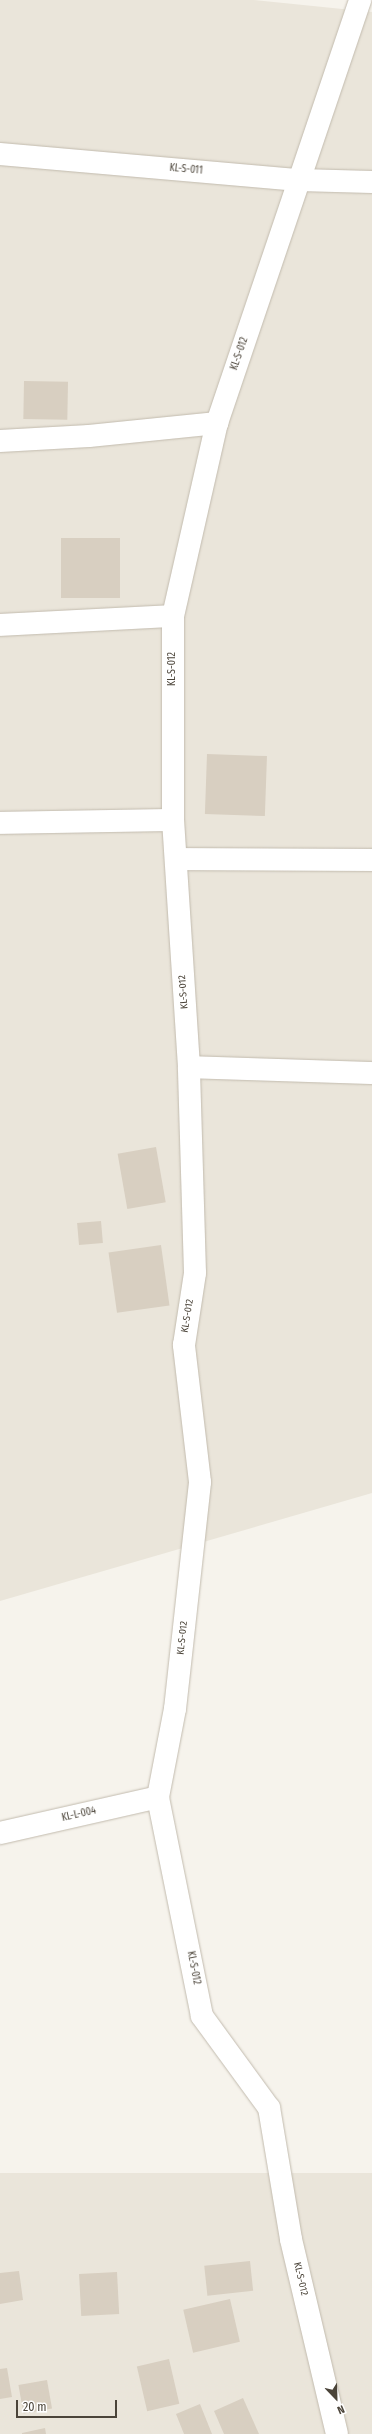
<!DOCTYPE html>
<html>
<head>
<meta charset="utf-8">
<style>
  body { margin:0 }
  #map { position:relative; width:372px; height:2434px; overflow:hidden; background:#f6f3ec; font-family:"Fira Sans Condensed",sans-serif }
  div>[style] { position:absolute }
  .residential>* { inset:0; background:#eae5da; transform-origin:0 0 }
  .building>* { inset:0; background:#d8cfc1; transform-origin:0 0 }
  .roads { filter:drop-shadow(0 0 1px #c2bbae) drop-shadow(0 0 1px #c2bbae) }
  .street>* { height:22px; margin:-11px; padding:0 11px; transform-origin:11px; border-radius:11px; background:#fff }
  span { translate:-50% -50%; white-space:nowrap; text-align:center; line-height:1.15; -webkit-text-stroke:3.5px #fff; paint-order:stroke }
  .street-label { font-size:10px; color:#4b4439 }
  .north { position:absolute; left:316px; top:2378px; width:40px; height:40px; -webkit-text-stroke:3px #fff; paint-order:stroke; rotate:157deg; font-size:11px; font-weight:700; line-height:16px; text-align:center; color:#4b4439 }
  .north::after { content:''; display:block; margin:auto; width:14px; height:18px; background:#4b4439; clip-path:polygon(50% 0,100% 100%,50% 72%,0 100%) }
  .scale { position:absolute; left:16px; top:2400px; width:101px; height:18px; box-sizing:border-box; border:2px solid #4b4439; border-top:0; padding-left:5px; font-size:12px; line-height:14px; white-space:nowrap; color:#4b4439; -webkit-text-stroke:3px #fff; paint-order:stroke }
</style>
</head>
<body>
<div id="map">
  <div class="residential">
    <i style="clip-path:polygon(0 0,254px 0,372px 12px,372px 1493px,0 1601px)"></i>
    <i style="left:372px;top:2173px;width:261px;height:372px;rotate:90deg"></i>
  </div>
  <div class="building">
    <i style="left:24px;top:381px;width:44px;height:38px;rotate:1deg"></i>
    <i style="left:61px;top:538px;width:59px;height:60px"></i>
    <i style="left:207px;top:754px;width:60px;height:60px;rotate:2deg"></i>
    <i style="left:156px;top:1147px;width:56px;height:39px;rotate:80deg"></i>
    <i style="left:101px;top:1221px;width:22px;height:24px;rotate:85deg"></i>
    <i style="left:161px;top:1245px;width:61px;height:53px;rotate:82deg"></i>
    <i style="left:250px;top:2261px;width:30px;height:46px;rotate:84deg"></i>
    <i style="clip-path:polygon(19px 2271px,23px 2300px,0 2304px,0 2273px)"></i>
    <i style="left:117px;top:2272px;width:42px;height:38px;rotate:87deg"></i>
    <i style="left:230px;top:2299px;width:44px;height:48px;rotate:77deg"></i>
    <i style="left:169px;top:2359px;width:46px;height:33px;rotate:77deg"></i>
    <i style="clip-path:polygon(7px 2368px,12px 2397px,0 2399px,0 2369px)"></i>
    <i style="left:47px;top:2380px;width:29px;height:29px;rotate:80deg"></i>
    <i style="clip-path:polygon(243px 2398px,259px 2434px,224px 2434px,214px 2411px)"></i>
    <i style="clip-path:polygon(200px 2404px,212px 2434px,184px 2434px,176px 2414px)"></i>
    <i style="clip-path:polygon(45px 2428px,46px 2434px,22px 2434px,22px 2433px)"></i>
  </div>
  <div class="roads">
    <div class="street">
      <i style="left:0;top:154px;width:300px;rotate:5deg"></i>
      <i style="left:299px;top:180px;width:73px;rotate:1.6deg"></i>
      <i style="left:0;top:441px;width:89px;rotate:-3.2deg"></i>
      <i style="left:89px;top:436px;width:129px;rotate:-5.8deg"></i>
      <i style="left:0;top:625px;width:173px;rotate:-3deg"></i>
      <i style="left:0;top:823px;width:173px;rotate:-1deg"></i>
      <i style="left:176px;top:859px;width:196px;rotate:0.3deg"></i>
      <i style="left:189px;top:1067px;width:183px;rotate:1.9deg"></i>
      <i style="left:0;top:1833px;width:162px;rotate:-12.8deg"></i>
      <i style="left:337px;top:2434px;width:200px;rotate:-103.3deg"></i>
      <i style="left:291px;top:2239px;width:133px;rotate:-99.5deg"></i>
      <i style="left:269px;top:2108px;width:114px;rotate:-126.1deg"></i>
      <i style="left:202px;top:2016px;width:223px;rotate:-101.4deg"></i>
      <i style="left:158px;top:1797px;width:90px;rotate:-79.1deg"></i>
      <i style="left:175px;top:1709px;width:228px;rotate:-83.7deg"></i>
      <i style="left:200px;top:1482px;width:138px;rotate:-96.7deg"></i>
      <i style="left:184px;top:1345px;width:73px;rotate:-81.3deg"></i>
      <i style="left:195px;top:1273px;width:206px;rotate:-91.7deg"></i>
      <i style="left:189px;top:1067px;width:248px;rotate:-93.7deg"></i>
      <i style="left:173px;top:820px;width:204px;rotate:-90deg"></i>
      <i style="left:173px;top:616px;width:198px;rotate:-77.2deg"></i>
      <i style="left:217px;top:423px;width:447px;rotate:-71.3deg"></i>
    </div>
  </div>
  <div class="street-label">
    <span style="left:186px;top:170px;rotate:5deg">KL-S-011</span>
    <span style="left:240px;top:354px;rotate:-71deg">KL-S-012</span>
    <span style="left:173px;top:669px;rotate:-90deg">KL-S-012</span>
    <span style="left:184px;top:992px;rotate:-94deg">KL-S-012</span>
    <span style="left:188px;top:1316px;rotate:-81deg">KL-S-012</span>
    <span style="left:183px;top:1638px;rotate:-84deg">KL-S-012</span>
    <span style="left:79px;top:1815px;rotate:-13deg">KL-L-004</span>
    <span style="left:193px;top:1968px;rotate:79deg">KL-S-012</span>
    <span style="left:300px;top:2279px;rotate:77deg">KL-S-012</span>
  </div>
  <div class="north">N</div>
  <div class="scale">20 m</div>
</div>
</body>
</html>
